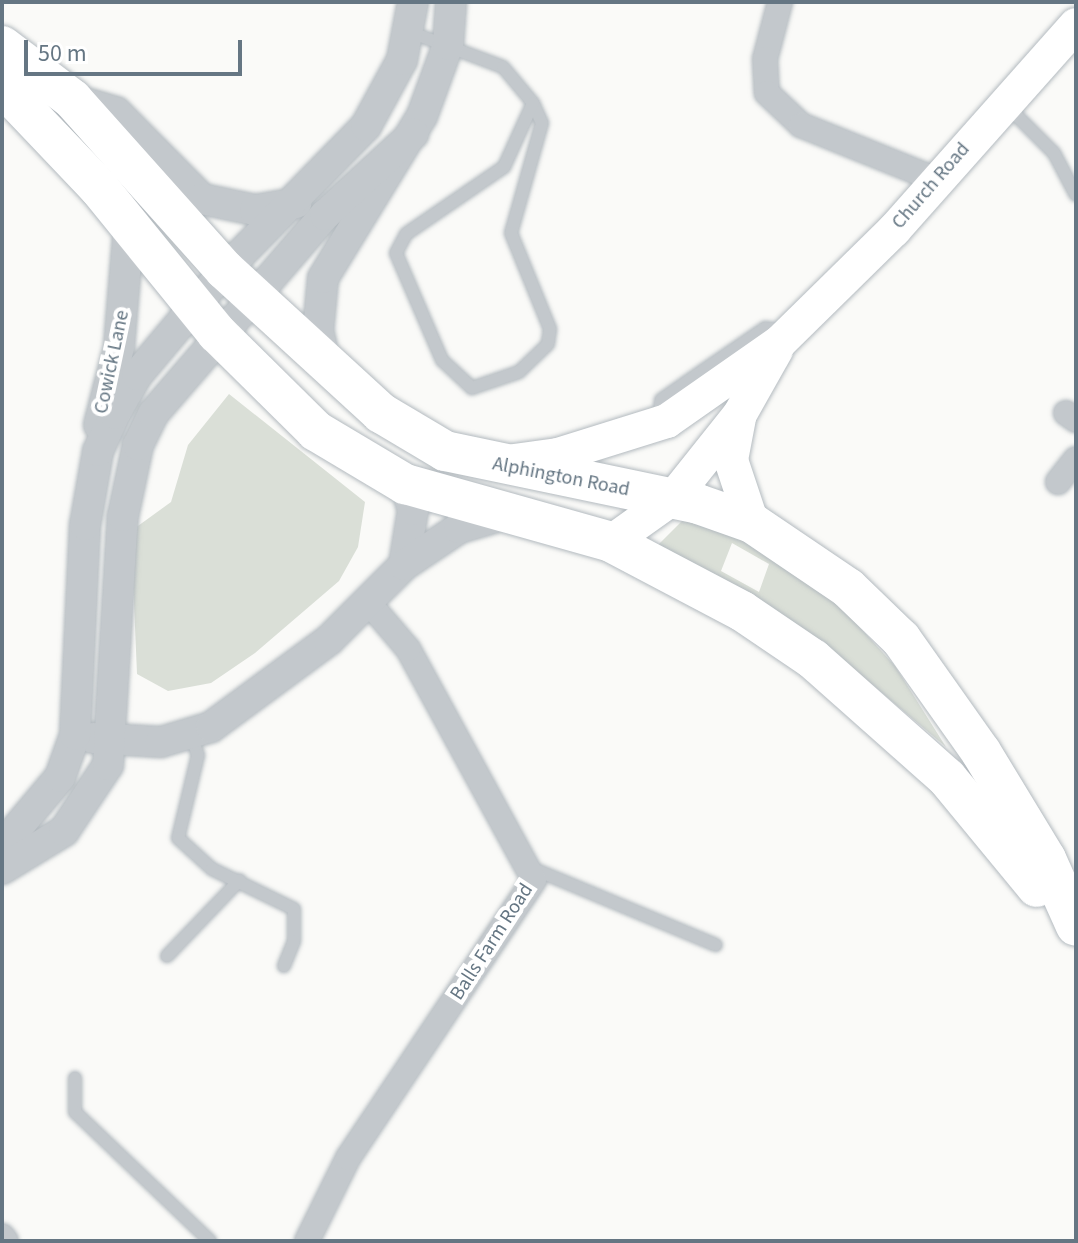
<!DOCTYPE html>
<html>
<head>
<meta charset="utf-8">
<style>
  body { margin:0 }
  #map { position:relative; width:1078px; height:1243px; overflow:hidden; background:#fafaf8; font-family:"Source Sans 3",sans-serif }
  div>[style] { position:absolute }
  .green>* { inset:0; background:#dadfd7 }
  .roads { filter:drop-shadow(0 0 2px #b3babf) drop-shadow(0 0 2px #b3babf) }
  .service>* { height:12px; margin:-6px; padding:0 6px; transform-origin:6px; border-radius:6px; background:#c3c8cc }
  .minor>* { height:24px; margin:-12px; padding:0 12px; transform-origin:12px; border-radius:12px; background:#c3c8cc }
  .tertiary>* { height:30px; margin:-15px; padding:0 15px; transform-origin:15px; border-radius:15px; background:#c3c8cc }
  .secondary>* { height:34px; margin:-17px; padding:0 17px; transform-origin:17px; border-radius:17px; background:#fff }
  .trunk>* { height:40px; margin:-20px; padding:0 20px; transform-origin:20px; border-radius:20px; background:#fff }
  span { translate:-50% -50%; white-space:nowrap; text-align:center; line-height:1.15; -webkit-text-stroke:8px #fff; paint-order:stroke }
  .street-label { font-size:20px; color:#657683 }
  .frame { position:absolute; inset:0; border:4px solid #657683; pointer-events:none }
  .scale { position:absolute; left:24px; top:40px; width:218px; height:36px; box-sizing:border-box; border:4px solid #657683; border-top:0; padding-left:10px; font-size:24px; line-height:28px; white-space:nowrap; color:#657683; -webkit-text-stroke:6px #fff; paint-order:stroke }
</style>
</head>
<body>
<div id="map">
  <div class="green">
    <i style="clip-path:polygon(229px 394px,365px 502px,358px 547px,339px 581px,255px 653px,211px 683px,168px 691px,137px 674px,131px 531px,171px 502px,188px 445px)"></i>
    <i style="clip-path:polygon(evenodd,688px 515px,736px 535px,842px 608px,895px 666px,946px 747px,817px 638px,658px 545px,688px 515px,732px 543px,769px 564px,759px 592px,721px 571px,732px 543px)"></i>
  </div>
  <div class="roads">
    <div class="service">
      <i style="left:410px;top:32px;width:99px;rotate:20.6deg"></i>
      <i style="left:503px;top:67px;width:47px;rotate:50.2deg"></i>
      <i style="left:533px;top:103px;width:22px;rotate:66deg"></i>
      <i style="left:542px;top:123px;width:114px;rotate:105.7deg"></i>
      <i style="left:511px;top:233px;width:104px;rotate:67.9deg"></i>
      <i style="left:550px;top:329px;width:15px;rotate:98deg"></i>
      <i style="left:548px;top:344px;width:40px;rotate:136deg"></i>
      <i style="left:519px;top:372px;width:50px;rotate:161.2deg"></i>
      <i style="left:472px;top:388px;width:41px;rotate:-137deg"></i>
      <i style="left:442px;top:360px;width:116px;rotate:-113.3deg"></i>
      <i style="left:396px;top:253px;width:21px;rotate:-62deg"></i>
      <i style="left:406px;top:234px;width:119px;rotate:-34.4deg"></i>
      <i style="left:504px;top:167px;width:70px;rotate:-65.6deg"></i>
      <i style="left:1008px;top:107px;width:65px;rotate:45deg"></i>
      <i style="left:1054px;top:153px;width:47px;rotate:62.4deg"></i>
      <i style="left:659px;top:420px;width:20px;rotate:-84deg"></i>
      <i style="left:661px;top:400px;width:52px;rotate:-34.9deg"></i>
      <i style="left:704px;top:370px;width:74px;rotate:-34.5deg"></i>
      <i style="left:765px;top:328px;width:19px;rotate:9deg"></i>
      <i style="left:191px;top:735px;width:21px;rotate:71deg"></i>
      <i style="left:198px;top:755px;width:85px;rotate:103.5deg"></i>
      <i style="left:178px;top:838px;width:46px;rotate:42.4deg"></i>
      <i style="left:212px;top:869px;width:91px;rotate:26deg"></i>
      <i style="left:294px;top:909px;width:32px;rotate:90deg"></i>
      <i style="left:294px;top:941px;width:27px;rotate:112deg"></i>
      <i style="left:534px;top:869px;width:197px;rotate:22.7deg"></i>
      <i style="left:167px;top:956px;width:105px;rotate:-46.2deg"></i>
      <i style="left:75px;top:1078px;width:34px;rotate:90deg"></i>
      <i style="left:75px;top:1112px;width:187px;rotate:43.7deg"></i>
    </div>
    <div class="minor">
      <i style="left:780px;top:2px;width:59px;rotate:104.7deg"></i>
      <i style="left:765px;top:59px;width:34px;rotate:87deg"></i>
      <i style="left:767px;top:93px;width:47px;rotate:43.3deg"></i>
      <i style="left:801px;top:125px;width:147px;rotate:22deg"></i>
      <i style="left:1066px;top:413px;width:12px;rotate:35deg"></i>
      <i style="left:1058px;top:482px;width:29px;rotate:-52deg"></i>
      <i style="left:2px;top:1236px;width:6px;rotate:51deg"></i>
      <i style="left:307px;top:1241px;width:93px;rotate:-63.7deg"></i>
      <i style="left:348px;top:1158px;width:334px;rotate:-56.2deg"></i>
      <i style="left:534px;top:880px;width:263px;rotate:-118.6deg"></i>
      <i style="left:408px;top:649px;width:62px;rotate:-130.4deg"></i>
    </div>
    <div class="tertiary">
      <i style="left:72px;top:99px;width:46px;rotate:16.5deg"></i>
      <i style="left:116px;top:112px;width:122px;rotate:45.3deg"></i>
      <i style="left:202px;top:199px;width:54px;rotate:11.7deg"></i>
      <i style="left:255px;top:210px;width:42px;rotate:-9.7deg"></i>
      <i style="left:326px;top:365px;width:35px;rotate:-103deg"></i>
      <i style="left:318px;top:331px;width:53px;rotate:-84.6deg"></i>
      <i style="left:323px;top:278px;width:190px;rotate:-58.6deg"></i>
      <i style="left:422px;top:116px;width:76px;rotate:-69.9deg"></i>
      <i style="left:448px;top:45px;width:43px;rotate:-86deg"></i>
      <i style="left:99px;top:425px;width:81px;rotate:-75.6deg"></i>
      <i style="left:119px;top:347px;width:122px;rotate:-85.3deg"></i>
      <i style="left:404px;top:565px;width:56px;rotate:-80.7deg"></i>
      <i style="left:413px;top:510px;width:27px;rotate:-107deg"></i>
      <i style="left:93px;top:738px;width:68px;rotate:3.4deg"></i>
      <i style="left:161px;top:742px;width:52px;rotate:-16.7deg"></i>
      <i style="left:211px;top:727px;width:147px;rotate:-36.4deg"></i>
      <i style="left:329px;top:640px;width:106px;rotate:-45deg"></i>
      <i style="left:404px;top:565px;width:66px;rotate:-33.9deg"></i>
      <i style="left:459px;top:528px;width:43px;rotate:-16.3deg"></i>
      <i style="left:2px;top:846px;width:90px;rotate:-50deg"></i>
      <i style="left:60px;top:777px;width:45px;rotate:-70.3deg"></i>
      <i style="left:75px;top:735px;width:210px;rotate:-87.3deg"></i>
      <i style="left:85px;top:525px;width:75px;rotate:-80deg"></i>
      <i style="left:98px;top:451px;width:41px;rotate:-65.3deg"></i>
      <i style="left:115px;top:414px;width:45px;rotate:-60.6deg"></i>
      <i style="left:137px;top:375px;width:137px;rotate:-50deg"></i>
      <i style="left:225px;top:270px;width:202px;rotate:-45.6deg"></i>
      <i style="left:366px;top:126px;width:75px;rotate:-61.4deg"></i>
      <i style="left:402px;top:60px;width:59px;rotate:-79.3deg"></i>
      <i style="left:2px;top:869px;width:73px;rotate:-31.5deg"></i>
      <i style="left:64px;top:831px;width:79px;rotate:-56.3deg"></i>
      <i style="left:108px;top:765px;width:249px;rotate:-86.6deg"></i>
      <i style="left:123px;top:516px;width:73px;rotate:-78.1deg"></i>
      <i style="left:138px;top:445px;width:34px;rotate:-64deg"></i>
      <i style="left:153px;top:414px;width:263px;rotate:-49.2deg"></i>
      <i style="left:325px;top:215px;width:120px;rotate:-42.6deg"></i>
    </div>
    <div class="secondary">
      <i style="left:739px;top:418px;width:43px;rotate:100.8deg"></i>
      <i style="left:731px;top:460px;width:66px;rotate:71.6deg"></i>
      <i style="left:514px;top:461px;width:44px;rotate:-7.8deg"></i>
      <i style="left:558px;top:455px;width:114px;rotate:-17.3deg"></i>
      <i style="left:667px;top:421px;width:138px;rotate:-35deg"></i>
      <i style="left:780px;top:342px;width:160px;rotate:-44.5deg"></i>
      <i style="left:894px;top:230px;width:274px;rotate:-48.4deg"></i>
      <i style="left:611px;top:542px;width:76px;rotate:-35.4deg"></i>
      <i style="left:673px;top:498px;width:107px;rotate:-51.4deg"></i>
      <i style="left:740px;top:414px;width:73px;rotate:-60.6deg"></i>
    </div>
    <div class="trunk">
      <i style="left:2px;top:46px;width:88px;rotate:37.1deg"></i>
      <i style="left:72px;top:99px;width:229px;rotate:48.2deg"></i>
      <i style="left:225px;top:270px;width:212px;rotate:42.5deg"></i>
      <i style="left:381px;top:413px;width:74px;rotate:30.7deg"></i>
      <i style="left:445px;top:451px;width:258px;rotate:11.8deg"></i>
      <i style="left:698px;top:504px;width:57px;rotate:19.4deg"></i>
      <i style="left:752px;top:523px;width:116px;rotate:34.1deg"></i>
      <i style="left:848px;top:588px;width:74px;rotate:43.9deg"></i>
      <i style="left:901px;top:639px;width:138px;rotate:54.7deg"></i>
      <i style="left:981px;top:752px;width:125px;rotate:58.7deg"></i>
      <i style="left:1046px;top:859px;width:73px;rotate:65.9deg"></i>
      <i style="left:2px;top:86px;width:141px;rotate:46.4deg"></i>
      <i style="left:99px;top:188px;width:187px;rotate:50.9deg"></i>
      <i style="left:217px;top:333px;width:139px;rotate:44.7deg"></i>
      <i style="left:316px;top:431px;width:104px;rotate:30.8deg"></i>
      <i style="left:405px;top:484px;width:214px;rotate:15.7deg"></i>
      <i style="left:611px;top:542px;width:148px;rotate:27.8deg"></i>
      <i style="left:742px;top:611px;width:86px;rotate:34.1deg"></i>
      <i style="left:813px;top:659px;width:179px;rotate:41.6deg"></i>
      <i style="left:947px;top:778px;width:141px;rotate:50.5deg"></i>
    </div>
  </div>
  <div class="street-label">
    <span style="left:931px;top:186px;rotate:-49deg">Church Road</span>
    <span style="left:112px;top:362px;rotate:-78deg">Cowick Lane</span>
    <span style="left:561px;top:477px;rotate:11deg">Alphington Road</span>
    <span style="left:492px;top:942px;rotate:-57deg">Balls Farm Road</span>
  </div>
  <div class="frame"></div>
  <div class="scale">50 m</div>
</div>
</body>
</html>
